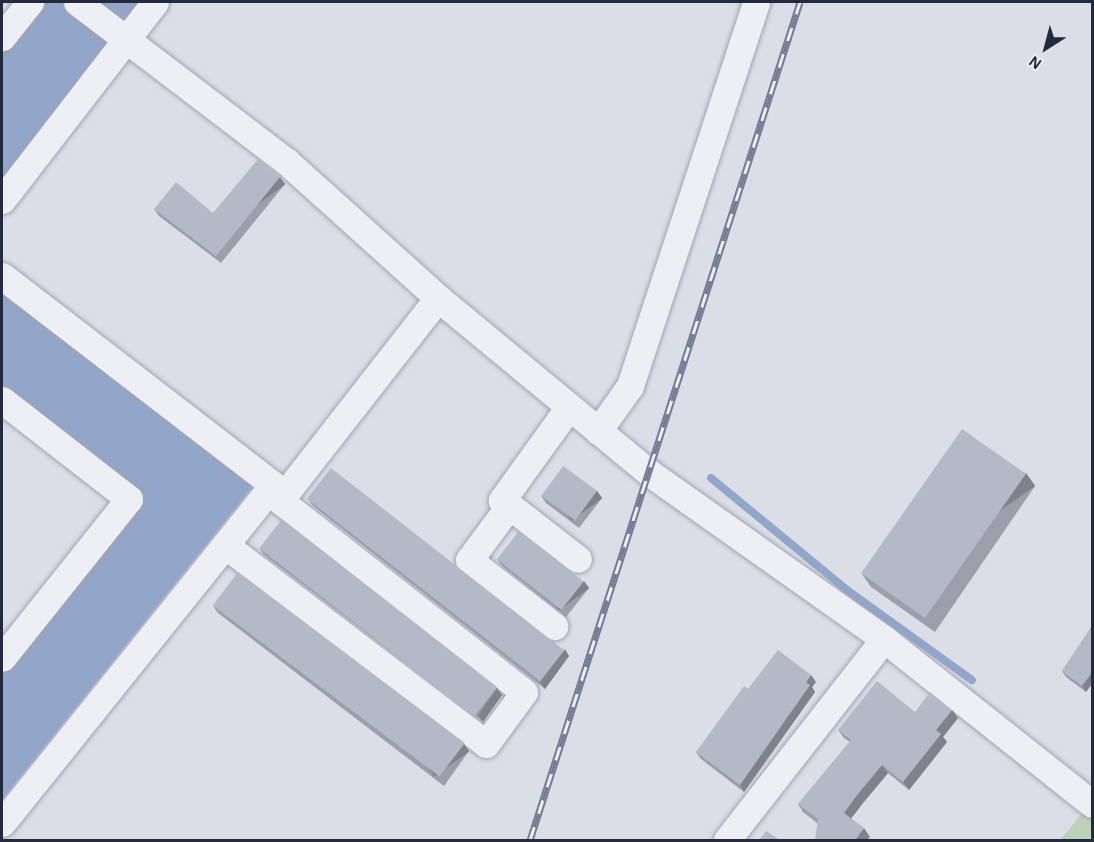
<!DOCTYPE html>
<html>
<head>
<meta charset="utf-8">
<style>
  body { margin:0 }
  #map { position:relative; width:1094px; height:842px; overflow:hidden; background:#dbdee7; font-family:"Alegreya Sans",sans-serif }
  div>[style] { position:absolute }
  .green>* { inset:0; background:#bed1bb }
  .water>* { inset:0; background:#92a6ca }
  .stream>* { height:8px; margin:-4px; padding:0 4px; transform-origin:4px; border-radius:4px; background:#92a6ca }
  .roads { filter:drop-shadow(0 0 2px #a0a4b1) drop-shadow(0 0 2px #a0a4b1) }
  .minor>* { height:27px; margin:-13.5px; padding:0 13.5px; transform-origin:13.5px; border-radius:13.5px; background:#eeeff5 }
  .rail>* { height:7px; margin-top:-3.5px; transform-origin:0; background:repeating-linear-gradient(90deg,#eaedf5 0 14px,#737b91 0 28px); box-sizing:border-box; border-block:2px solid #737b91 }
  .wall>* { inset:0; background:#9c9fab }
  .shaded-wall>* { inset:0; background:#7f828b; transform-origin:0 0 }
  .building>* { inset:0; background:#b5b9c7; transform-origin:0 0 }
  span { translate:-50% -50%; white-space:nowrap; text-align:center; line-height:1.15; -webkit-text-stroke:5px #eaedf5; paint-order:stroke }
  .frame { position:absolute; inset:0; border:3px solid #242a3e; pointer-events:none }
  .north { position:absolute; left:1016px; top:18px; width:60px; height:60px; -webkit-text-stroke:4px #eaedf5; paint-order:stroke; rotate:216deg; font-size:16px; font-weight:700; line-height:24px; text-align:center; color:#242a3e }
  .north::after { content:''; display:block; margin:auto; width:21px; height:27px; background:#242a3e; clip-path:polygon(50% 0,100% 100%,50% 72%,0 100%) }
</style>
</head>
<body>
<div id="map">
  <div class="green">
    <i style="clip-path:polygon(1083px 812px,1092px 819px,1092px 840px,1060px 840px)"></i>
  </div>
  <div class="water">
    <i style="clip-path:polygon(41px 2px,140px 2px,2px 179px,2px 54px)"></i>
    <i style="clip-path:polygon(2px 283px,255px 484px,2px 800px,2px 673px,143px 495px,2px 385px)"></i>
  </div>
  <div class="stream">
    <i style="left:711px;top:478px;width:176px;rotate:39.5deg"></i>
    <i style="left:847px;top:590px;width:154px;rotate:35.8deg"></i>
  </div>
  <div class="roads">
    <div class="minor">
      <i style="left:77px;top:2px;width:263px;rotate:37.3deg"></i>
      <i style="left:286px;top:161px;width:205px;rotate:42deg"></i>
      <i style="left:438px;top:298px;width:276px;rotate:39.6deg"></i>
      <i style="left:651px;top:474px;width:286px;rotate:35.3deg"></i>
      <i style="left:884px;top:639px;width:265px;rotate:38.4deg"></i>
      <i style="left:2px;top:37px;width:45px;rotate:-51.3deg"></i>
      <i style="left:2px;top:200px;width:250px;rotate:-52.3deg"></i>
      <i style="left:2px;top:276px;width:342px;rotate:37.6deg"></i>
      <i style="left:273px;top:485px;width:433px;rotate:128.7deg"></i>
      <i style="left:2px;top:400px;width:161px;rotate:37.9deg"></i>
      <i style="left:129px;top:499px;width:203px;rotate:128.6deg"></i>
      <i style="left:569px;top:407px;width:115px;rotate:125.8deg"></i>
      <i style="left:502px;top:500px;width:96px;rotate:37.8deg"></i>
      <i style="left:598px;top:431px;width:55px;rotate:-54.6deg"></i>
      <i style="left:630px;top:386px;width:404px;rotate:-71.8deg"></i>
      <i style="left:281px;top:499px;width:255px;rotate:-52deg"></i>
      <i style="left:509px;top:506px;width:67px;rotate:126.5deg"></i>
      <i style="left:469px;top:560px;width:108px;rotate:37.8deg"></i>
      <i style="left:225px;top:545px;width:328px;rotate:37.3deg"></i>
      <i style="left:486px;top:744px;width:64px;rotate:-53.8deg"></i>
      <i style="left:524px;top:692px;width:325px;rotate:-141.9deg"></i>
      <i style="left:727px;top:840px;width:255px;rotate:-52deg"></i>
    </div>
  </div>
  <div class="rail">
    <i style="left:530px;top:840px;width:880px;rotate:-72.14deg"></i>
  </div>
  <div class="wall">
    <i style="clip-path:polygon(280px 177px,285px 184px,221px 263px,159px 216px,154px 209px,213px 213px)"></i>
    <i style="clip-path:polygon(1026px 473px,1035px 486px,935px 632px,871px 587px,862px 574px)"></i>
    <i style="clip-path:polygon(597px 491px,602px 498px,579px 528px,546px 503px,541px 496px)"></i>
    <i style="clip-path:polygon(308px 499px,569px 656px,545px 689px,313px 506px)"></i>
    <i style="clip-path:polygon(259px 548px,497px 688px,502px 695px,483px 722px,264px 555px)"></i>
    <i style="clip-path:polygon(497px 559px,589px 588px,566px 617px,502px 566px)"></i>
    <i style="clip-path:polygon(213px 606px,469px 751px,444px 786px,218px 613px)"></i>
    <i style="clip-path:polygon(1092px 626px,1086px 692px,1066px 677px,1062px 671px)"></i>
    <i style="clip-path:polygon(816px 682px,812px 687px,815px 692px,744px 792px,701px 759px,696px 752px,748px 689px)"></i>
    <i style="clip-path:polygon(915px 712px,958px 718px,943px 737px,947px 742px,909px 790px,888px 773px,863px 803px,851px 819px,870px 837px,817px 823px,803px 812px,798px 804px,850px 742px,844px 738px,838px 730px)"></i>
  </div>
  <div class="shaded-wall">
    <i style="left:280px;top:177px;width:9px;height:102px;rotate:54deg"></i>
    <i style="left:1026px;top:473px;width:16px;height:176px;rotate:55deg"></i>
    <i style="left:597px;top:491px;width:9px;height:38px;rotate:54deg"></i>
    <i style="left:584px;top:581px;width:9px;height:37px;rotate:54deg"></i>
    <i style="clip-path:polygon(565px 649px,569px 656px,545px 689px,540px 682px)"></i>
    <i style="clip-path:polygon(1092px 672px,1092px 684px,1086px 692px,1082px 686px)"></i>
    <i style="clip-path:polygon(811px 675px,816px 682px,812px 687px,815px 692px,744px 792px,740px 785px,806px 682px)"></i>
    <i style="clip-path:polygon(497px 688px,502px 695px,483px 722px,478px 715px)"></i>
    <i style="clip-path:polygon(952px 710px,958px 718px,943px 737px,947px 742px,909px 790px,903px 782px,936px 730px)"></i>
    <i style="left:464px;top:744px;width:9px;height:43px;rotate:54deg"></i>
    <i style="clip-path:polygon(882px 765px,888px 773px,863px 803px,849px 821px,844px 813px,857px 795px)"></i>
    <i style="clip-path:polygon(864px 828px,870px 837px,867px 840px,855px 840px)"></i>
  </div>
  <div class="building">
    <i style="clip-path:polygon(258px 159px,280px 177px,216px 256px,154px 209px,176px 182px,213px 213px)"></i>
    <i style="left:962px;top:429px;width:78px;height:176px;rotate:35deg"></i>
    <i style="left:563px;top:466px;width:42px;height:37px;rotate:36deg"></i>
    <i style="left:331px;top:468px;width:296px;height:39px;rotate:38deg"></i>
    <i style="left:282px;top:519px;width:273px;height:37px;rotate:38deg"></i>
    <i style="left:519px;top:531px;width:82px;height:36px;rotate:38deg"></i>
    <i style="left:238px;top:572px;width:284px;height:42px;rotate:37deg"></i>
    <i style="clip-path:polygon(1092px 626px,1092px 672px,1082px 686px,1062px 671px)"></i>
    <i style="clip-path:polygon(778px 650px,811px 675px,806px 682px,810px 685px,740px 785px,696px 752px,744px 686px,748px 689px)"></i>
    <i style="clip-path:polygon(877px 681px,915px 712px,930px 692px,952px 710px,936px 730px,941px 734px,903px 782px,882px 765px,857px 795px,844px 813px,864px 828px,855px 840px,815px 840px,818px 819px,798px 804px,851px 740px,838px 730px)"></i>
    <i style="clip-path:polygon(766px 831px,780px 840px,759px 840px)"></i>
  </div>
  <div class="frame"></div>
  <div class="north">N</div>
</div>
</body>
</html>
